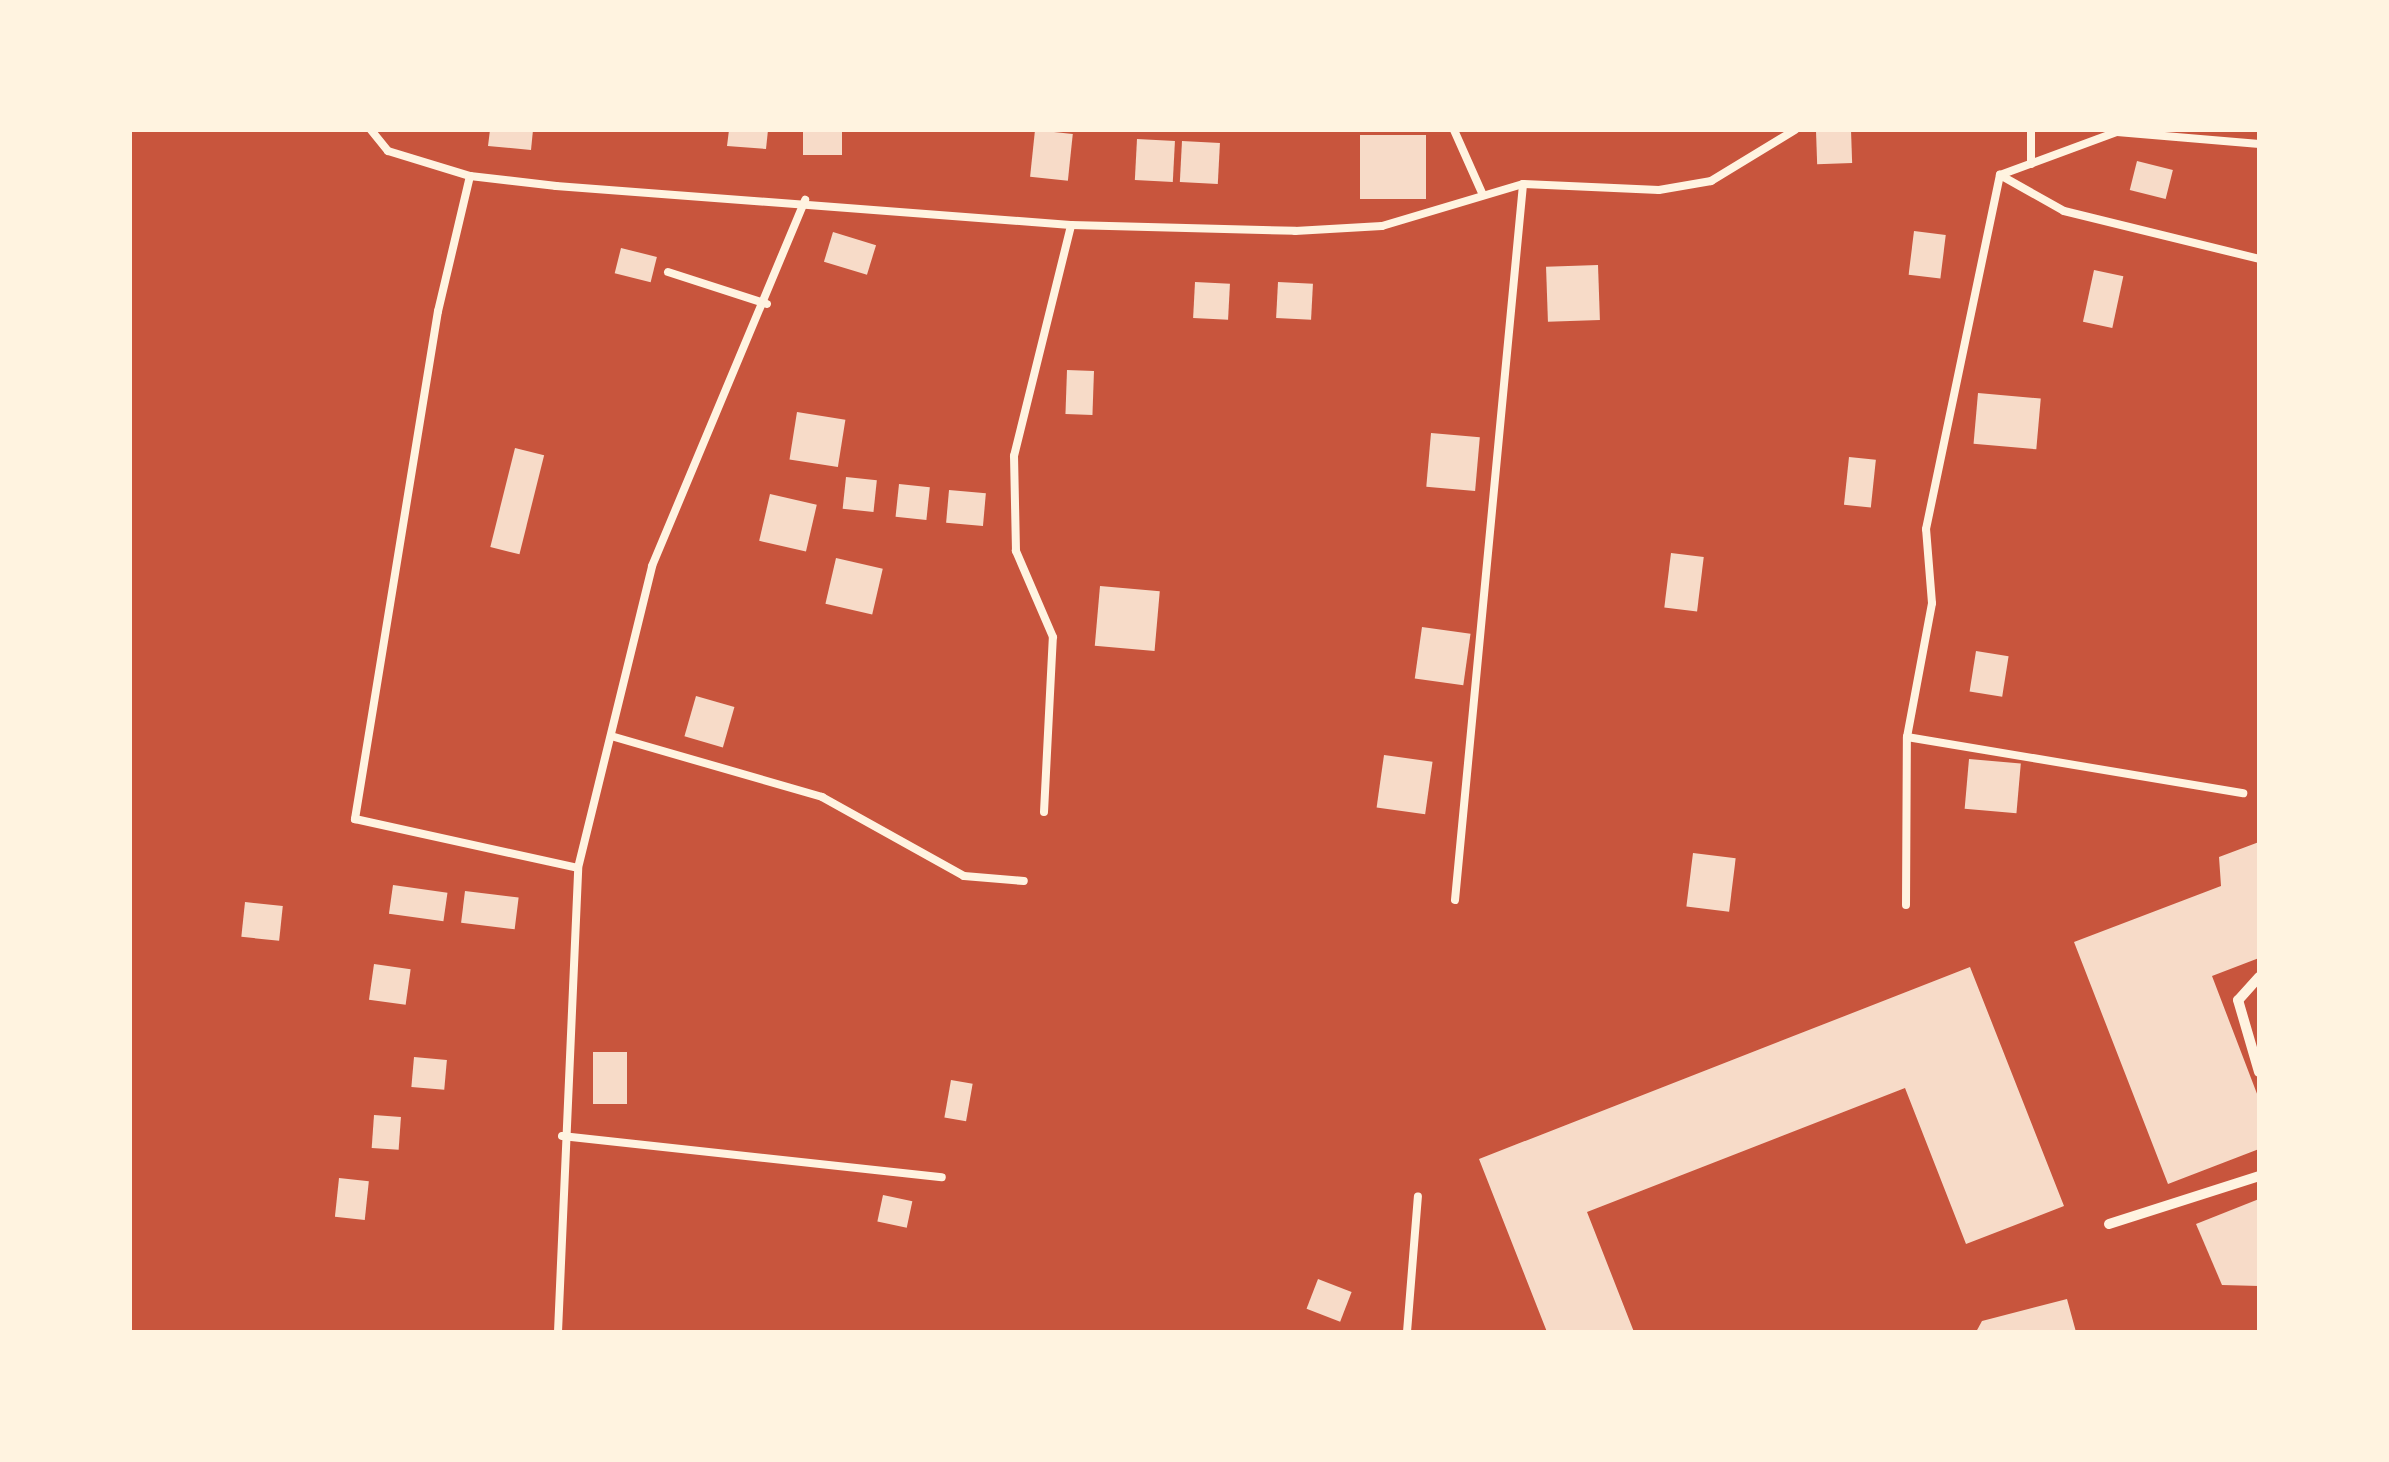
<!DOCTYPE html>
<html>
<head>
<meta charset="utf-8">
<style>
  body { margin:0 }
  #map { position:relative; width:2389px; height:1462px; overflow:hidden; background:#c8553d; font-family:"Varela Round",sans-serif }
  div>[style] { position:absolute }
  .building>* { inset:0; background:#f7dbc8; transform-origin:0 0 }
  .service>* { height:8px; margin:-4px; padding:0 4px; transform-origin:4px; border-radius:4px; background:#fff3e0 }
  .minor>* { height:10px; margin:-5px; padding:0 5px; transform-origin:5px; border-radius:5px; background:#fff3e0 }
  span { translate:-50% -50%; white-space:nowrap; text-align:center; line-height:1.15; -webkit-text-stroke:8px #fff3e0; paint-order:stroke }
  .frame { position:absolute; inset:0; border:132px solid #fff3e0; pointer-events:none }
</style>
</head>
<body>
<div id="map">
  <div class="building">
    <i style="clip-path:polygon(490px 130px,533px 130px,531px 150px,488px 146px)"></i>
    <i style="clip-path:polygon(729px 130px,768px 130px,766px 149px,727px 146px)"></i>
    <i style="left:803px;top:130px;width:39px;height:25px"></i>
    <i style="left:1035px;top:130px;width:38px;height:47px;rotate:6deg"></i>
    <i style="left:1851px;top:130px;width:33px;height:35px;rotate:88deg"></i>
    <i style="left:1360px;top:135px;width:66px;height:64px"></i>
    <i style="left:1137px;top:139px;width:38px;height:41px;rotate:3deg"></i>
    <i style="left:1182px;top:141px;width:38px;height:41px;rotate:3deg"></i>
    <i style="left:2137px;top:161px;width:37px;height:30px;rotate:14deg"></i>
    <i style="left:1914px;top:231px;width:32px;height:44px;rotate:7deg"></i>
    <i style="left:833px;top:232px;width:45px;height:31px;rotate:17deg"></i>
    <i style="left:621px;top:248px;width:37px;height:26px;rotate:14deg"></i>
    <i style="left:1598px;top:265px;width:55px;height:52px;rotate:88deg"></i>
    <i style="left:2094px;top:270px;width:30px;height:53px;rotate:12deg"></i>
    <i style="left:1195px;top:282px;width:35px;height:36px;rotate:3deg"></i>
    <i style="left:1278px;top:282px;width:35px;height:36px;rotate:3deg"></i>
    <i style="left:1067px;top:370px;width:27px;height:44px;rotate:2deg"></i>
    <i style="left:1978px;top:393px;width:63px;height:51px;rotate:5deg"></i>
    <i style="left:797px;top:412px;width:49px;height:48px;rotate:9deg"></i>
    <i style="left:1431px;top:433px;width:49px;height:54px;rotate:5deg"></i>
    <i style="left:515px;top:448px;width:30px;height:102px;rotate:14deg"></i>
    <i style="left:1849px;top:457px;width:27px;height:48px;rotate:6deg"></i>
    <i style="left:846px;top:477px;width:31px;height:32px;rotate:6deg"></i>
    <i style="left:899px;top:484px;width:31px;height:33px;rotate:6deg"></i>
    <i style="left:949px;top:490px;width:37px;height:33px;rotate:5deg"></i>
    <i style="left:770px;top:494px;width:48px;height:48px;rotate:13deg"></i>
    <i style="left:1671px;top:553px;width:33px;height:55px;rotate:7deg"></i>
    <i style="left:836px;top:558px;width:48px;height:47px;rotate:13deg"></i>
    <i style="left:1100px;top:586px;width:60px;height:60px;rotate:5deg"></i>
    <i style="left:1422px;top:627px;width:49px;height:52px;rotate:8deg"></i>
    <i style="left:1976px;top:651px;width:33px;height:41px;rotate:9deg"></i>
    <i style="left:696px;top:696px;width:40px;height:42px;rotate:16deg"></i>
    <i style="left:1384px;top:755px;width:49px;height:53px;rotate:8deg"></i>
    <i style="left:1969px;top:759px;width:52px;height:50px;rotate:5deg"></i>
    <i style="clip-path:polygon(2259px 842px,2259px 958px,2212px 976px,2259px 1099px,2259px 1149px,2168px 1184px,2074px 942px,2221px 886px,2219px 857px)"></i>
    <i style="left:1693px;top:853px;width:43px;height:54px;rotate:7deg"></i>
    <i style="left:393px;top:885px;width:55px;height:29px;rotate:8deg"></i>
    <i style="left:465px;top:891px;width:54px;height:32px;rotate:7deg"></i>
    <i style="left:245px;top:902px;width:38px;height:35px;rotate:6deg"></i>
    <i style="left:374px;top:964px;width:37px;height:36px;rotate:8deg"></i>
    <i style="clip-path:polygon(1970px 967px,2064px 1206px,1966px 1244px,1905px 1088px,1587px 1212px,1634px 1332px,1547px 1332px,1479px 1159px)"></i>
    <i style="left:593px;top:1052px;width:34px;height:52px"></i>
    <i style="left:414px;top:1057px;width:33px;height:30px;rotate:5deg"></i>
    <i style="left:951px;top:1080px;width:22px;height:38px;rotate:10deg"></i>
    <i style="left:374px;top:1115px;width:27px;height:33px;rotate:4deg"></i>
    <i style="left:339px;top:1178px;width:30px;height:39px;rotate:6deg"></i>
    <i style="left:883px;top:1195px;width:30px;height:27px;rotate:12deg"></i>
    <i style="clip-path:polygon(2259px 1199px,2259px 1286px,2222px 1285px,2196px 1224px)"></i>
    <i style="left:1318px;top:1279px;width:36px;height:32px;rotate:21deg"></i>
    <i style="clip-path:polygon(2067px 1299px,2076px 1332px,1976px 1332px,1982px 1321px)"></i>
  </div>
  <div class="service">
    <i style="left:371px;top:130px;width:27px;rotate:51deg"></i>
    <i style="left:388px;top:151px;width:86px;rotate:17deg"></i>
    <i style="left:470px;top:176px;width:87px;rotate:6.6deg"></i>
    <i style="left:556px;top:186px;width:516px;rotate:4.33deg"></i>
    <i style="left:1071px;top:225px;width:224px;rotate:1.5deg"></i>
    <i style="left:1295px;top:231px;width:87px;rotate:-3.3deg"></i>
    <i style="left:1382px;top:226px;width:147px;rotate:-16.6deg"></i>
    <i style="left:1523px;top:184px;width:136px;rotate:2.5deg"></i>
    <i style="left:1659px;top:190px;width:53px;rotate:-9.8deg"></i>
    <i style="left:1711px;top:181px;width:98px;rotate:-31.3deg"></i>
    <i style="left:1454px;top:130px;width:71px;rotate:66deg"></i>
    <i style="left:2031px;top:164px;width:34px;rotate:-90deg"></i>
    <i style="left:2000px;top:175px;width:73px;rotate:29.4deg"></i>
    <i style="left:2064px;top:211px;width:201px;rotate:13.8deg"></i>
    <i style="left:2000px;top:175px;width:125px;rotate:-20.2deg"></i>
    <i style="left:2117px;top:132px;width:143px;rotate:4.8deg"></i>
    <i style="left:470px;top:176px;width:139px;rotate:103.3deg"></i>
    <i style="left:438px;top:311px;width:515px;rotate:99.28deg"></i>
    <i style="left:355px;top:819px;width:228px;rotate:12.4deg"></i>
    <i style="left:668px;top:272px;width:104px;rotate:17.9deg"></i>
    <i style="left:611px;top:736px;width:220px;rotate:16.1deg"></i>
    <i style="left:822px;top:797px;width:162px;rotate:29.1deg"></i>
    <i style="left:964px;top:876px;width:60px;rotate:4.8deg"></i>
    <i style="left:1907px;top:737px;width:341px;rotate:9.5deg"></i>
    <i style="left:1044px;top:812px;width:175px;rotate:-87.1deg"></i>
    <i style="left:1053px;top:637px;width:94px;rotate:-113.3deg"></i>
    <i style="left:1016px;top:551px;width:95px;rotate:-91.2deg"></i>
    <i style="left:1014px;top:456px;width:238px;rotate:-76.1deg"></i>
    <i style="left:1455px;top:900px;width:719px;rotate:-84.57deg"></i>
    <i style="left:1906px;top:905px;width:168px;rotate:-89.7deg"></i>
    <i style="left:1907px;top:737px;width:136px;rotate:-79.4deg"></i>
    <i style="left:1932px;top:603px;width:74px;rotate:-94.6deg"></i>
    <i style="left:1926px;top:529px;width:362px;rotate:-78.2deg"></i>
    <i style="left:562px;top:1136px;width:382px;rotate:6.2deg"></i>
    <i style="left:558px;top:1332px;width:464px;rotate:-87.5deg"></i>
    <i style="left:578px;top:868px;width:311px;rotate:-76.2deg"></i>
    <i style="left:652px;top:566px;width:397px;rotate:-67.3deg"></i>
    <i style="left:1407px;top:1332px;width:136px;rotate:-85.4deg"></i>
  </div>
  <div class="minor">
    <i style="left:2259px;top:977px;width:31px;rotate:132deg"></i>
    <i style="left:2238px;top:1000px;width:75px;rotate:73.7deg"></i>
    <i style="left:2109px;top:1224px;width:157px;rotate:-17.7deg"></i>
  </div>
  <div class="frame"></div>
</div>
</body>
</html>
